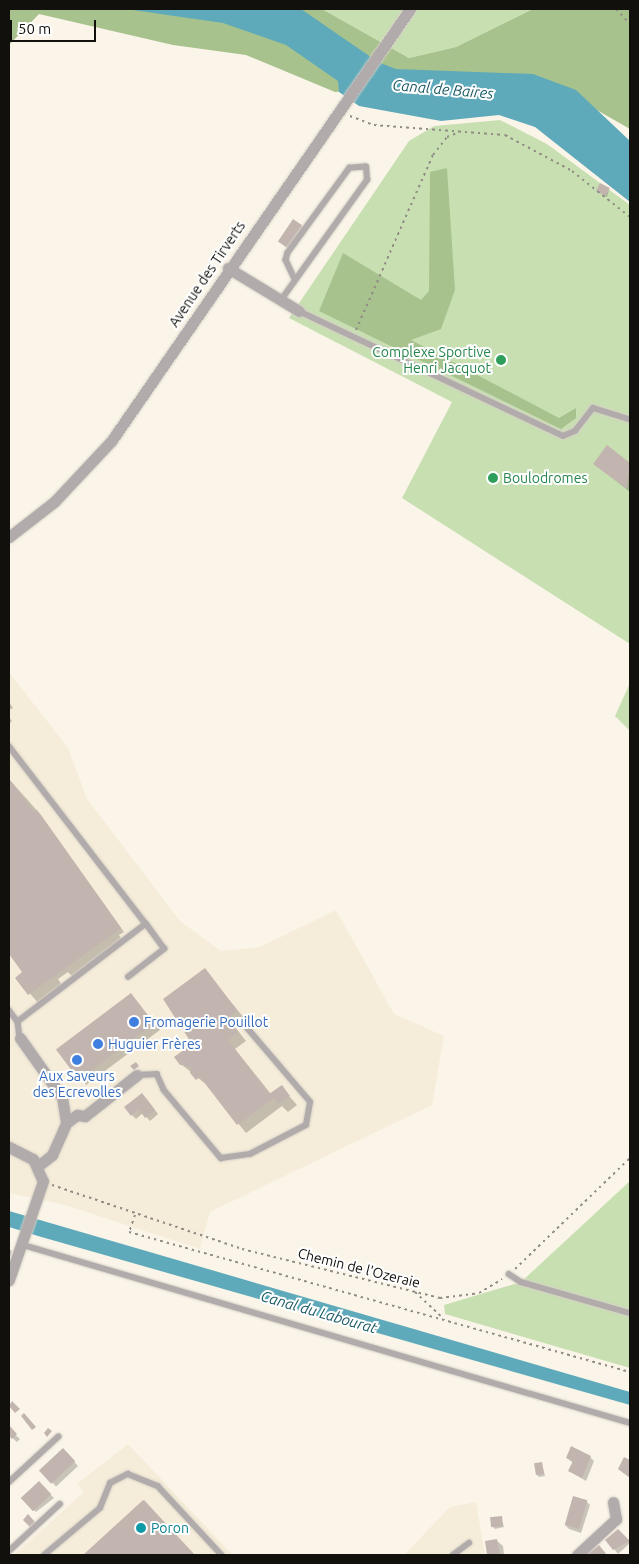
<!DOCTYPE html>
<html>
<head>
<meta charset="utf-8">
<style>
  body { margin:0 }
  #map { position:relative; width:639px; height:1564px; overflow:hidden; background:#fbf5e9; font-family:Ubuntu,sans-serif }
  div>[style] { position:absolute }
  .built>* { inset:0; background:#f5edd9 }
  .green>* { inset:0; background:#c8dfb2 }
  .forest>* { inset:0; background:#a7c28d }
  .water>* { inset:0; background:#5faaba }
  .shadow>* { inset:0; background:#0003; transform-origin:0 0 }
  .building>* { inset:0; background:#c2b4af; transform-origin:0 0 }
  .path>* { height:2px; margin-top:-1px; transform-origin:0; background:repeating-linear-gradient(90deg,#918d85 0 2.5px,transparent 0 6.5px) }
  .roads { filter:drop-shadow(0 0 1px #d6d0c6) drop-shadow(0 0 1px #d6d0c6) }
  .lane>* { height:5.5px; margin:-2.75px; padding:0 2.75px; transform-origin:2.75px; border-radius:2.75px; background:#b2abab }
  .street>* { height:11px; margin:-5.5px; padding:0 5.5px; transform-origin:5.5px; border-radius:5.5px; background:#b2abab }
  .dots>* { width:14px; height:14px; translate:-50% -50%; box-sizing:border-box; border:2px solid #fff; border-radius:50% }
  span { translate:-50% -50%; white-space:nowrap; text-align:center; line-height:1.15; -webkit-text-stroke:4px #fff; paint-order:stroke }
  .street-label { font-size:14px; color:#11100c }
  .leisure-label { font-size:14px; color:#27864d }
  .right { translate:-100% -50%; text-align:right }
  .left { translate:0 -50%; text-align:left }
  .shop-label { font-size:14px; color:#366cbe }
  .culture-label { font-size:14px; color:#0d838f }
  .water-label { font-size:15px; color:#1b5a66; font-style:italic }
  .frame { position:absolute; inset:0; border:10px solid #11100c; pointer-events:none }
  .scale { position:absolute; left:10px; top:20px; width:86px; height:22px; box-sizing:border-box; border:2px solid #11100c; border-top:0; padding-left:6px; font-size:15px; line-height:18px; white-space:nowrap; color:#11100c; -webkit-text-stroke:4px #fff; paint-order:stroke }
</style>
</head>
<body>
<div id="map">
  <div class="built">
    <i style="clip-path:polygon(9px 672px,68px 748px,87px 799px,180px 921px,221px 951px,260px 947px,336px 910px,394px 1014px,444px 1036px,432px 1105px,210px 1212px,200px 1249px,65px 1205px,9px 1193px)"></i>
    <i style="clip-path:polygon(128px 1444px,233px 1555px,14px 1555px,84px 1492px,77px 1484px)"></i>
    <i style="clip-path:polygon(476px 1502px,485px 1555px,404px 1555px,450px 1507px)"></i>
  </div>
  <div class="green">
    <i style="clip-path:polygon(322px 9px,533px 9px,456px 47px,409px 58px)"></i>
    <i style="clip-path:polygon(500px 120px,547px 144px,630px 205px,630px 644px,402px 498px,452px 402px,289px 318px,409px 141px,434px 126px)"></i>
    <i style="clip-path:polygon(630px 683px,630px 731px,615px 716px)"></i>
    <i style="clip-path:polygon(630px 1181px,630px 1368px,445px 1314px,444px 1305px,521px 1282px)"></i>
  </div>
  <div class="forest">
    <i style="clip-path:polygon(9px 9px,322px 9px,409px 58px,456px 47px,533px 9px,630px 9px,630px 129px,546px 81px,335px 92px,246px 55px,173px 45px,39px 14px,9px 45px)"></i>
    <i style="clip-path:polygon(447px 168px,455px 290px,441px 329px,411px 340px,559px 418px,576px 408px,576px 418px,561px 429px,319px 311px,343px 253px,421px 300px,429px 291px,430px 172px)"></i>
  </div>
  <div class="water">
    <i style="clip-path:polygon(126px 9px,301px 9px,378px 62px,396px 69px,533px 74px,576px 90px,630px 141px,630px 202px,535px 127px,499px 115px,441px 121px,359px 106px,339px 92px,338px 81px,286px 45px,223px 23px)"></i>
    <i style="clip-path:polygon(9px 1211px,630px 1392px,630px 1405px,38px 1236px,9px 1227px)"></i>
  </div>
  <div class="shadow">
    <i style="clip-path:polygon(609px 189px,607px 197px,597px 191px)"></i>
    <i style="clip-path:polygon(301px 226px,305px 230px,290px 250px,283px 245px)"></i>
    <i style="clip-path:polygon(607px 447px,630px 465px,630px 492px,595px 464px)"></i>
    <i style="clip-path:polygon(9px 702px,13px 708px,9px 710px)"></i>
    <i style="clip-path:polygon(9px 717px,12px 721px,9px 724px)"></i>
    <i style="clip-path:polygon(9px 779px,41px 815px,124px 932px,119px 935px,123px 941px,73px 977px,68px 972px,58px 979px,62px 985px,38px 1003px,17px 978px,24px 973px,9px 952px)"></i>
    <i style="clip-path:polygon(204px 970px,245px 1019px,235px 1027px,246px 1041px,235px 1049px,271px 1094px,281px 1087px,297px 1105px,288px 1112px,282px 1106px,246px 1133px,208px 1086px,181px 1064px,194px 1044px)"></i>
    <i style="clip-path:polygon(133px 997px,160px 1030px,86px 1085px,80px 1079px)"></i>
    <i style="clip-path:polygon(146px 1098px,158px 1114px,150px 1121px,143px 1113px,136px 1119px,132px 1115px)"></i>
    <i style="clip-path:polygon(9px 1249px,12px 1251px,10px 1258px,9px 1257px)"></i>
    <i style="clip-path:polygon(9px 1429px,20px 1439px,17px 1442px,9px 1435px)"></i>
    <i style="left:63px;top:1450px;width:22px;height:30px;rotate:47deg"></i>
    <i style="clip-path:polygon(590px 1457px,594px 1461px,586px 1481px,569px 1471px,573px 1463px,567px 1458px)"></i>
    <i style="clip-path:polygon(542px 1464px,545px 1476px,539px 1477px,537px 1475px)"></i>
    <i style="clip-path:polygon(39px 1483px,54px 1498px,36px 1512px,32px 1508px)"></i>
    <i style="clip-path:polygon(586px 1501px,590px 1505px,581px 1533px,569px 1529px,565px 1525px)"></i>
    <i style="clip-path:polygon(142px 1503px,193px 1555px,85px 1555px)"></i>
    <i style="clip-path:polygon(501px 1518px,504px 1527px,495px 1529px,493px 1527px)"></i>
    <i style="clip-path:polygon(618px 1531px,630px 1543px,618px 1554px,607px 1540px)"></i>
    <i style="clip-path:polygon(496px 1540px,503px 1546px,504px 1555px,488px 1555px,486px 1542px)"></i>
  </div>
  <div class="building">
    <i style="left:600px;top:183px;width:11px;height:9px;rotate:27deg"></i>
    <i style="left:293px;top:219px;width:11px;height:27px;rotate:34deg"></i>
    <i style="clip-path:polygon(607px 445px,630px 463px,627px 489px,593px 464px)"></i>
    <i style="clip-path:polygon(9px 779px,34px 812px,37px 810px,121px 928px,28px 995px,15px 978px,22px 972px,9px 954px)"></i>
    <i style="clip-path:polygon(205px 968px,237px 1010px,228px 1018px,238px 1032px,228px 1040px,269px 1094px,282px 1085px,290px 1096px,278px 1104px,274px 1098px,237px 1125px,200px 1077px,196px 1080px,190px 1073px,192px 1067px,180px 1065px,174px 1057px,192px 1044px,163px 999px)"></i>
    <i style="left:131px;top:993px;width:38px;height:94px;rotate:53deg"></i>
    <i style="clip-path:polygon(136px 1062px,139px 1066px,134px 1070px,130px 1066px)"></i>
    <i style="clip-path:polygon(142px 1093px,155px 1110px,145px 1118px,139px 1109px,131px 1116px,124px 1107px)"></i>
    <i style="clip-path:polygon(12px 1401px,20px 1409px,15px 1413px,9px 1406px)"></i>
    <i style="clip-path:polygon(24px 1413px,36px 1427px,32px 1430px,21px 1416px)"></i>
    <i style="clip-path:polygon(9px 1425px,17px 1434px,12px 1439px,9px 1436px)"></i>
    <i style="clip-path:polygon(48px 1428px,52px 1431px,47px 1437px,44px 1433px)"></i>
    <i style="clip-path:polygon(571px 1446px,591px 1456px,582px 1478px,568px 1471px,573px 1461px,566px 1458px)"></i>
    <i style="left:63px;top:1448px;width:18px;height:33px;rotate:47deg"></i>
    <i style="clip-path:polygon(624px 1457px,630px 1460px,630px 1478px,618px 1469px)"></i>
    <i style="left:542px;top:1462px;width:12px;height:8px;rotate:81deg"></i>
    <i style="left:39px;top:1481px;width:18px;height:25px;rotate:47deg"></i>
    <i style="left:573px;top:1496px;width:15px;height:30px;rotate:16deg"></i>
    <i style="clip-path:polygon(144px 1500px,195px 1555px,83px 1555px,142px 1501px)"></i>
    <i style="clip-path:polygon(28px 1514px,35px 1522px,30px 1527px,23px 1520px)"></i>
    <i style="left:502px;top:1516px;width:10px;height:12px;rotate:84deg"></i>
    <i style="clip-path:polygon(618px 1529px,630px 1541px,613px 1550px,605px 1540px)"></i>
    <i style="clip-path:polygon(497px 1539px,500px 1555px,487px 1555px,485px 1541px)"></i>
    <i style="clip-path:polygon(599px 1545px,607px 1555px,586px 1555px)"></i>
  </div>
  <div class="path">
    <i style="left:616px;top:9px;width:21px;rotate:47deg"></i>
    <i style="left:350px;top:116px;width:26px;rotate:21deg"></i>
    <i style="left:374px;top:125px;width:131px;rotate:4.4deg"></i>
    <i style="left:505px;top:135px;width:76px;rotate:28.2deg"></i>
    <i style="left:572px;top:171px;width:74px;rotate:38.4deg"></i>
    <i style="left:356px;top:330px;width:191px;rotate:-66.3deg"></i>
    <i style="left:433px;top:155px;width:23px;rotate:-52deg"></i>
    <i style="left:447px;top:137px;width:11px;rotate:-22deg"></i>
    <i style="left:52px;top:1185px;width:200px;rotate:18.6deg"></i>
    <i style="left:242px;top:1249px;width:204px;rotate:13.9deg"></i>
    <i style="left:440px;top:1298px;width:39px;rotate:-7deg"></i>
    <i style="left:479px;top:1293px;width:27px;rotate:-31deg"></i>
    <i style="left:135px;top:1215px;width:18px;rotate:109deg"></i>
    <i style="left:129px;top:1232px;width:520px;rotate:15.61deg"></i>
    <i style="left:515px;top:1269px;width:160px;rotate:-44deg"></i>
    <i style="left:415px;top:1292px;width:35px;rotate:43deg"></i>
  </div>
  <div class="roads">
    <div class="lane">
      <i style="left:281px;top:300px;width:148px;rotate:-54.4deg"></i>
      <i style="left:367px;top:180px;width:13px;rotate:-94deg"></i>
      <i style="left:366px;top:167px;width:16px;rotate:176deg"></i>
      <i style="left:350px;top:168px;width:105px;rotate:126.1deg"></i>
      <i style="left:288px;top:253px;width:7px;rotate:106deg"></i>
      <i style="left:286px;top:260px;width:21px;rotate:65deg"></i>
      <i style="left:299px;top:311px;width:292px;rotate:25.3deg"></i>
      <i style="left:563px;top:436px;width:13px;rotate:-23deg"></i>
      <i style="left:575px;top:431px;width:29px;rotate:-52deg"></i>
      <i style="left:593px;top:408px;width:39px;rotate:17deg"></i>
      <i style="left:9px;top:746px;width:225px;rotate:52.4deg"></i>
      <i style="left:146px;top:924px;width:161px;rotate:142.6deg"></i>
      <i style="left:128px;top:977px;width:46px;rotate:-37.9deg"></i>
      <i style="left:164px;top:949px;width:31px;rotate:-126deg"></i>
      <i style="left:9px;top:1010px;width:15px;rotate:53deg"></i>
      <i style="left:18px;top:1022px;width:16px;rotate:83deg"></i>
      <i style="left:137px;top:1075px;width:20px;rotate:-3deg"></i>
      <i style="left:157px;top:1074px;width:17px;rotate:66deg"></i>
      <i style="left:164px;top:1090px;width:89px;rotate:50deg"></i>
      <i style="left:221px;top:1158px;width:29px;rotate:-8deg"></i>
      <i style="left:250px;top:1154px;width:63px;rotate:-27.4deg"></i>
      <i style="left:306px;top:1125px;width:23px;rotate:-80deg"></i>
      <i style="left:310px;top:1102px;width:100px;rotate:-130.5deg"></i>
      <i style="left:23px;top:1245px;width:633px;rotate:16.34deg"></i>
      <i style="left:509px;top:1274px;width:14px;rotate:34deg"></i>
      <i style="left:521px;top:1282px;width:113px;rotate:15.9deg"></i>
      <i style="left:9px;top:1482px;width:67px;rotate:-42.6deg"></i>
      <i style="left:9px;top:1551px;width:69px;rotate:-42.7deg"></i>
      <i style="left:44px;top:1555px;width:73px;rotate:-40deg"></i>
      <i style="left:100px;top:1508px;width:27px;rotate:-68deg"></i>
      <i style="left:110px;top:1483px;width:20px;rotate:-27deg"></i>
      <i style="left:128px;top:1474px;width:32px;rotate:22deg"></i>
      <i style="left:158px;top:1486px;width:94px;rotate:47.2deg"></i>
      <i style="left:453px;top:1555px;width:20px;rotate:-37deg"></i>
    </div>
    <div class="street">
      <i style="left:228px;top:268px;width:83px;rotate:31.2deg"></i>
      <i style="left:9px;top:537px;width:58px;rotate:-38deg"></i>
      <i style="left:55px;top:501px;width:83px;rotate:-46.9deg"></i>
      <i style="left:112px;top:440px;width:524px;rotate:-55.34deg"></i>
      <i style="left:20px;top:1038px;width:72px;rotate:54.6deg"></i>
      <i style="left:62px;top:1097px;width:26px;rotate:81deg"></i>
      <i style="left:9px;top:1147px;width:27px;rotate:27deg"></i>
      <i style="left:33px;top:1159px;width:24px;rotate:66deg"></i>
      <i style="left:43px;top:1181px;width:105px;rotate:109deg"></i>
      <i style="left:38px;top:1166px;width:18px;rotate:-38deg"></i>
      <i style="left:52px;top:1155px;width:35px;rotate:-66deg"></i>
      <i style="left:66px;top:1123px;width:14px;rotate:-36deg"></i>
      <i style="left:77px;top:1115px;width:8px;rotate:7deg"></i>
      <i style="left:85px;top:1116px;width:66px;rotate:-38.3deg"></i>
      <i style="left:577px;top:1555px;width:53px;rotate:-42.7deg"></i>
      <i style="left:616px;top:1519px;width:17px;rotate:-100deg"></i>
    </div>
  </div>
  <div class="dots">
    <i style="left:501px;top:360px;background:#2e9e5b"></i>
    <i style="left:493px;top:478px;background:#2e9e5b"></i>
    <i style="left:134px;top:1022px;background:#3f7fe0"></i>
    <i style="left:98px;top:1044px;background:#3f7fe0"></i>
    <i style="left:77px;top:1060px;background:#3f7fe0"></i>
    <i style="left:141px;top:1528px;background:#0f9aa8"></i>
  </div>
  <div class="street-label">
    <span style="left:207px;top:274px;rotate:-56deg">Avenue des Tirverts</span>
    <span style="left:359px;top:1268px;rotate:14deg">Chemin de l'Ozeraie</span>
  </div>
  <div class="leisure-label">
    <span class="right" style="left:491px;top:360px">Complexe Sportive<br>Henri Jacquot</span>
    <span class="left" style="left:503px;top:478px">Boulodromes</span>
  </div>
  <div class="shop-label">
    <span class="left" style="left:144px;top:1022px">Fromagerie Pouillot</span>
    <span class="left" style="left:108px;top:1044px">Huguier Frères</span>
    <span style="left:77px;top:1084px">Aux Saveurs<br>des Ecrevolles</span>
  </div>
  <div class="culture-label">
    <span class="left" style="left:151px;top:1528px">Poron</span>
  </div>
  <div class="water-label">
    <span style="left:443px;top:89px;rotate:5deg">Canal de Baires</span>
    <span style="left:319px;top:1312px;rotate:16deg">Canal du Labourat</span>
  </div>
  <div class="frame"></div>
  <div class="scale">50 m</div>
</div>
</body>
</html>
